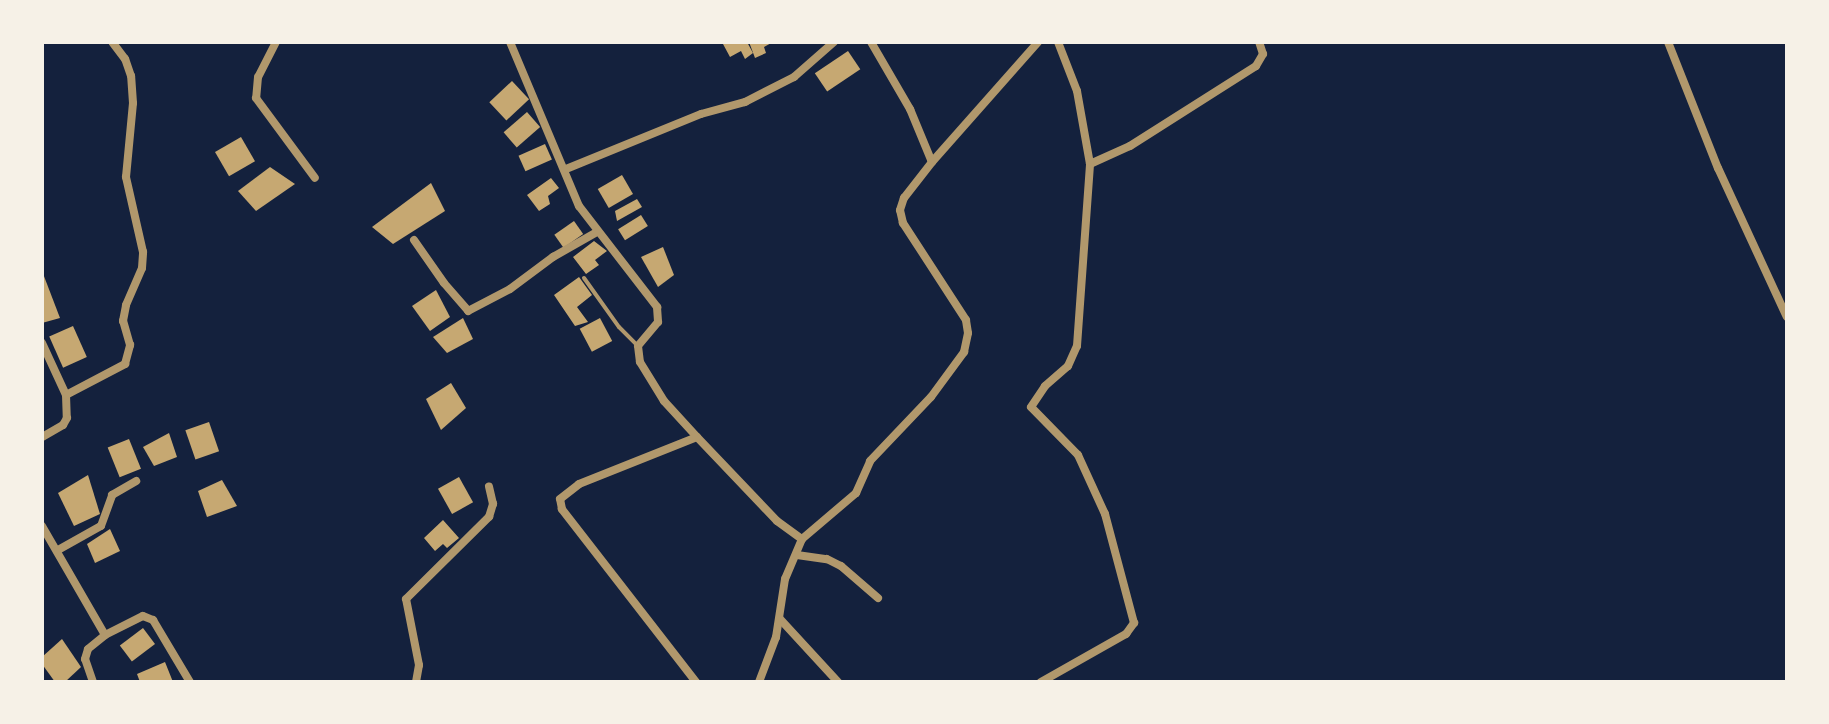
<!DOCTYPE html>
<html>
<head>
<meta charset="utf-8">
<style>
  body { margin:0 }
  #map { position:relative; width:1829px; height:724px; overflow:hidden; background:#14213d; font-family:"Fira Sans Condensed",sans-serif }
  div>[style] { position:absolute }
  .building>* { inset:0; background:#c6a872; transform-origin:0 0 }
  .service>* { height:4px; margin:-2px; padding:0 2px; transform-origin:2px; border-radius:2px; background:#b1986c }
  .minor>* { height:8px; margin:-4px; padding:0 4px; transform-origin:4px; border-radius:4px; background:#b1986c }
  span { translate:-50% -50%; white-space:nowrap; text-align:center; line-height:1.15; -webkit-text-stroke:6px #f6f1e7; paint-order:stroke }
  .frame { position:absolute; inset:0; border:44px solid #f6f1e7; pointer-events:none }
</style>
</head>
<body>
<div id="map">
  <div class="building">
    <i style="clip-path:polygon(727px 42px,747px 42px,753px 53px,745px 59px,741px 51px,730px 57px,723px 44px)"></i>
    <i style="clip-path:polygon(749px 42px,773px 42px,764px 47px,766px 53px,755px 58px)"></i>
    <i style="left:848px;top:51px;width:22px;height:40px;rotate:56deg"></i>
    <i style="left:512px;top:81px;width:25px;height:31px;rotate:47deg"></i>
    <i style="left:527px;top:112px;width:20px;height:31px;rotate:49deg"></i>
    <i style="left:241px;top:137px;width:28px;height:30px;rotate:60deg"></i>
    <i style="left:545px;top:144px;width:17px;height:29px;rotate:66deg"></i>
    <i style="clip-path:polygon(270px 167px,295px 184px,256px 211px,238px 191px)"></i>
    <i style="left:622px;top:175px;width:22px;height:28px;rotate:60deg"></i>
    <i style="clip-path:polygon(551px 178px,559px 188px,548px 196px,550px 204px,539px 211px,527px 195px)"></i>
    <i style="clip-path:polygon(431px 183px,445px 211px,393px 244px,372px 227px)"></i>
    <i style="clip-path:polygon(637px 199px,642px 207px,617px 221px,615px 211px)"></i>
    <i style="left:641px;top:215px;width:13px;height:27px;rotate:58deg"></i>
    <i style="left:574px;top:221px;width:16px;height:24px;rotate:55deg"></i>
    <i style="clip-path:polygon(594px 241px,607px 251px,595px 260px,599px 265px,586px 274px,573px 257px)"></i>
    <i style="clip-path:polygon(663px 247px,674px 275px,658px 287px,641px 257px)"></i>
    <i style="clip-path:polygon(42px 271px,60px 318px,42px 323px)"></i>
    <i style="clip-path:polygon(579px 277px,592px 295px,577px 307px,588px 322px,575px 326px,554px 295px)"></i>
    <i style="clip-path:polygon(436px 290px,450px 317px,430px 331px,412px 306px)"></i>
    <i style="clip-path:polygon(463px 318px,473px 339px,447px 353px,433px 337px)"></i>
    <i style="left:600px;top:318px;width:26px;height:23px;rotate:62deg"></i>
    <i style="left:73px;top:326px;width:34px;height:26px;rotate:66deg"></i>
    <i style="clip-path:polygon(451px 383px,466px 408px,441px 430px,426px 399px)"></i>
    <i style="left:209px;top:422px;width:31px;height:25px;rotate:71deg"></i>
    <i style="clip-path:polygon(169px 433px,177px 457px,154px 466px,143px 447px)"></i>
    <i style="left:129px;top:439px;width:32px;height:23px;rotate:68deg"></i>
    <i style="clip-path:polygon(88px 475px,100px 514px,74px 526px,58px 493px)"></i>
    <i style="left:459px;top:477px;width:29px;height:24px;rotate:61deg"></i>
    <i style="clip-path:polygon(222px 480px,237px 506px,207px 517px,198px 491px)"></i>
    <i style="clip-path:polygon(443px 520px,459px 538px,447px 548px,443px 544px,435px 551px,424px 538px)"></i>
    <i style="clip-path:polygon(110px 529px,120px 551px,95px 563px,87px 544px)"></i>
    <i style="left:143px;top:628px;width:20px;height:29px;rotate:53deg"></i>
    <i style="clip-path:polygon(62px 639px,81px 667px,65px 682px,55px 682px,42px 664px,42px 657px)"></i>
    <i style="clip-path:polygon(165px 662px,173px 682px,140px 682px,137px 674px)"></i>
  </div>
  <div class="service">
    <i style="left:584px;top:278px;width:60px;rotate:54.5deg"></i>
    <i style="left:619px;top:327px;width:27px;rotate:45deg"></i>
  </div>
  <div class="minor">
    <i style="left:276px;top:42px;width:39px;rotate:117deg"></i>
    <i style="left:258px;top:77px;width:21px;rotate:95deg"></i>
    <i style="left:256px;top:98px;width:99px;rotate:53.6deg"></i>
    <i style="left:510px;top:42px;width:178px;rotate:67.2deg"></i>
    <i style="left:579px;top:206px;width:128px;rotate:52.3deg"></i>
    <i style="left:657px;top:307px;width:15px;rotate:86deg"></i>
    <i style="left:658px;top:322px;width:31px;rotate:130deg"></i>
    <i style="left:638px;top:346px;width:16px;rotate:83deg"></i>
    <i style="left:640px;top:362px;width:46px;rotate:58.4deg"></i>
    <i style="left:664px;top:401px;width:49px;rotate:47.5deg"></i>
    <i style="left:697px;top:437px;width:116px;rotate:46.4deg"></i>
    <i style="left:777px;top:521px;width:31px;rotate:36deg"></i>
    <i style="left:802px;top:539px;width:43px;rotate:113deg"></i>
    <i style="left:785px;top:579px;width:59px;rotate:98.8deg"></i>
    <i style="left:776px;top:637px;width:48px;rotate:110.7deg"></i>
    <i style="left:871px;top:42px;width:78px;rotate:59.8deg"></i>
    <i style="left:910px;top:109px;width:57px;rotate:67.5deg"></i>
    <i style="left:1668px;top:42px;width:136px;rotate:68.4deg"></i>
    <i style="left:1718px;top:168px;width:164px;rotate:65.2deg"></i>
    <i style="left:1090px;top:164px;width:44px;rotate:-24.2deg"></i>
    <i style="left:1130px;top:146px;width:149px;rotate:-32.4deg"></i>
    <i style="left:1256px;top:66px;width:14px;rotate:-60deg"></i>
    <i style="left:1263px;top:54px;width:13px;rotate:-108deg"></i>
    <i style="left:566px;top:169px;width:146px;rotate:-22.2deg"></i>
    <i style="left:701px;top:114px;width:46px;rotate:-15.3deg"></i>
    <i style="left:745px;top:102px;width:55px;rotate:-27deg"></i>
    <i style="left:794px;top:77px;width:53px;rotate:-41.2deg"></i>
    <i style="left:414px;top:240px;width:52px;rotate:55.1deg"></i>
    <i style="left:444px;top:283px;width:37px;rotate:49deg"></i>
    <i style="left:468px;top:311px;width:47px;rotate:-27.6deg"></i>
    <i style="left:510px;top:289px;width:54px;rotate:-36.7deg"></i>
    <i style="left:553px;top:257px;width:51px;rotate:-29.6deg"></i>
    <i style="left:42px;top:343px;width:57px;rotate:65.2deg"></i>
    <i style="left:66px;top:395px;width:23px;rotate:88deg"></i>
    <i style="left:67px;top:418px;width:8px;rotate:120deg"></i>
    <i style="left:63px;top:425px;width:24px;rotate:150deg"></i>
    <i style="left:66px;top:395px;width:67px;rotate:-27.7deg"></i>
    <i style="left:125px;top:364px;width:20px;rotate:-75deg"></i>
    <i style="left:130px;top:345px;width:25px;rotate:-106deg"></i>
    <i style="left:123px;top:321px;width:16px;rotate:-79deg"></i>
    <i style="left:126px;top:305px;width:40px;rotate:-66.6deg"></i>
    <i style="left:142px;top:268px;width:16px;rotate:-86deg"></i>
    <i style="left:143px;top:252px;width:77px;rotate:-102.8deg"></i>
    <i style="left:126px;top:177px;width:74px;rotate:-84.6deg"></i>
    <i style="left:133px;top:103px;width:27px;rotate:-94deg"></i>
    <i style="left:131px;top:76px;width:18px;rotate:-109deg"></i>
    <i style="left:125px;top:59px;width:21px;rotate:-127deg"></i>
    <i style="left:42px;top:526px;width:126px;rotate:60deg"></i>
    <i style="left:802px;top:539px;width:71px;rotate:-40.4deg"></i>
    <i style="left:856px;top:493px;width:35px;rotate:-66deg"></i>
    <i style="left:870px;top:461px;width:88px;rotate:-46.4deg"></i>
    <i style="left:931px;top:397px;width:56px;rotate:-53.7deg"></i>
    <i style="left:964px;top:352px;width:19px;rotate:-78deg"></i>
    <i style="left:968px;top:333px;width:13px;rotate:-99deg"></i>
    <i style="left:966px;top:320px;width:116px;rotate:-123deg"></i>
    <i style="left:903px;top:223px;width:13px;rotate:-103deg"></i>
    <i style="left:900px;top:210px;width:13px;rotate:-72deg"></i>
    <i style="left:904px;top:198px;width:46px;rotate:-52.1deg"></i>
    <i style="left:932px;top:162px;width:160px;rotate:-48.5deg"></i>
    <i style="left:58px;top:550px;width:49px;rotate:-29.2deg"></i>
    <i style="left:101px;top:526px;width:33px;rotate:-70deg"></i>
    <i style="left:112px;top:495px;width:28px;rotate:-30deg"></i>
    <i style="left:797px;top:555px;width:30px;rotate:8deg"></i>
    <i style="left:827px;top:559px;width:16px;rotate:27deg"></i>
    <i style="left:841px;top:566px;width:49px;rotate:40.9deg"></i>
    <i style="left:780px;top:619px;width:86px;rotate:47.4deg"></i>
    <i style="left:93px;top:682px;width:24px;rotate:-109deg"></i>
    <i style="left:85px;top:659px;width:10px;rotate:-73deg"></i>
    <i style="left:88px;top:649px;width:22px;rotate:-39deg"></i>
    <i style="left:105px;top:635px;width:42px;rotate:-26.6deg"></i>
    <i style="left:143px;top:616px;width:11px;rotate:22deg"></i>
    <i style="left:153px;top:620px;width:72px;rotate:59.2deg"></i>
    <i style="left:416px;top:682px;width:17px;rotate:-80deg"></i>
    <i style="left:419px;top:665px;width:67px;rotate:-101.1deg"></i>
    <i style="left:406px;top:599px;width:117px;rotate:-44.7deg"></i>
    <i style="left:489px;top:517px;width:14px;rotate:-73deg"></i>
    <i style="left:493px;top:504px;width:18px;rotate:-103deg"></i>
    <i style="left:696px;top:682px;width:219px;rotate:-127.8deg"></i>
    <i style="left:562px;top:509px;width:10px;rotate:-101deg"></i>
    <i style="left:560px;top:499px;width:24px;rotate:-38deg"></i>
    <i style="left:579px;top:484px;width:127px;rotate:-21.7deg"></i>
    <i style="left:1041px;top:682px;width:98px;rotate:-29.5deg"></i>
    <i style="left:1126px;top:634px;width:14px;rotate:-54deg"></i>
    <i style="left:1134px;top:623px;width:113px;rotate:-104.9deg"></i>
    <i style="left:1105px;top:514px;width:65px;rotate:-114.6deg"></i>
    <i style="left:1078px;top:455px;width:67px;rotate:-134.4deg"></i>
    <i style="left:1031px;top:407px;width:25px;rotate:-56deg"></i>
    <i style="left:1045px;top:386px;width:30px;rotate:-41deg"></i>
    <i style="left:1068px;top:366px;width:22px;rotate:-66deg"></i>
    <i style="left:1077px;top:346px;width:182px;rotate:-85.9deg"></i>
    <i style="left:1090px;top:164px;width:74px;rotate:-100.1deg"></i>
    <i style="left:1077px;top:91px;width:53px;rotate:-111.2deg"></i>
  </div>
  <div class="frame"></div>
</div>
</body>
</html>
